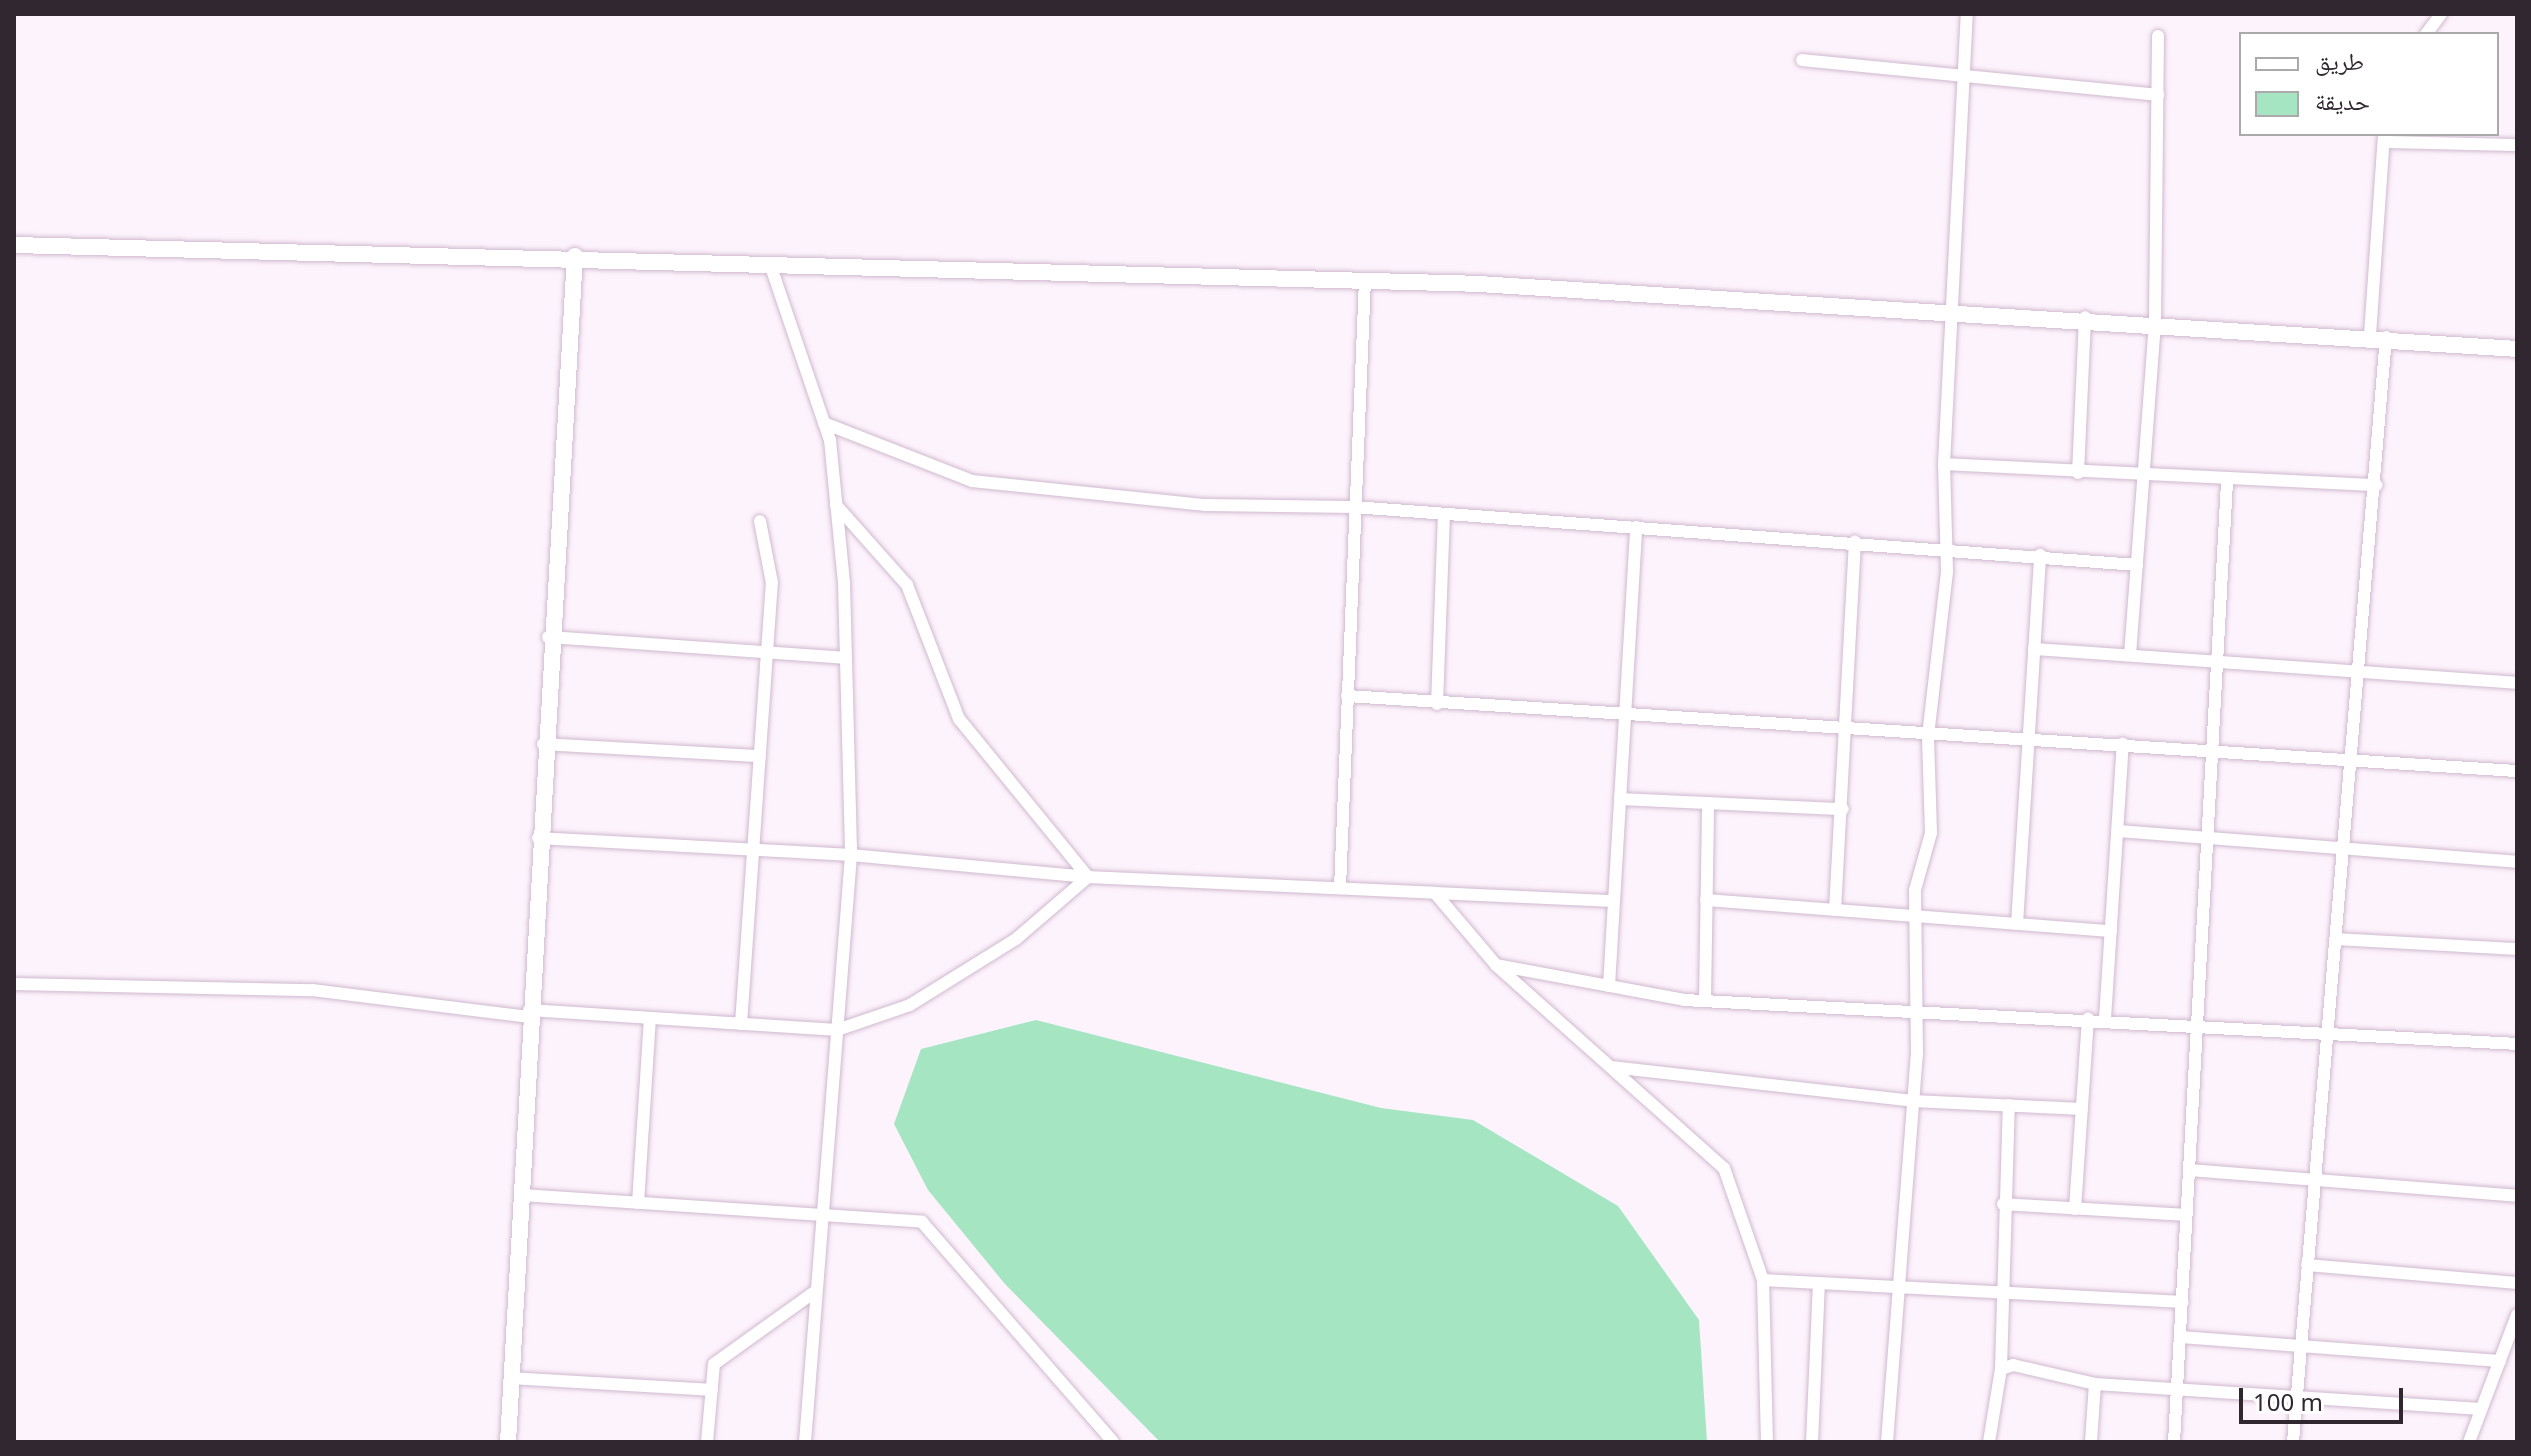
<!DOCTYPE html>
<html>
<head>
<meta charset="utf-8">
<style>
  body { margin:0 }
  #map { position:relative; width:2531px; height:1456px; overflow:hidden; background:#fdf3fc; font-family:"Noto Sans","Noto Naskh Arabic",sans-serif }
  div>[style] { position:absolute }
  .green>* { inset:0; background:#a5e5c2 }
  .roads { filter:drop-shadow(0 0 2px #d0b9cf) drop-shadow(0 0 2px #d0b9cf) }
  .minor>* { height:12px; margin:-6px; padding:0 6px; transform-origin:6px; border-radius:6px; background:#fff }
  .major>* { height:16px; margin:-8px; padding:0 8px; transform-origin:8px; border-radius:8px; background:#fff }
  span { translate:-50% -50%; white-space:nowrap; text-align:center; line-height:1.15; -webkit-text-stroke:6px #fff; paint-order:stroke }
  .frame { position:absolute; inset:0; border:16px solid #302730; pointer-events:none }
  .legend { position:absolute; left:2239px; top:32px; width:260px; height:104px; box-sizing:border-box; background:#fff; border:2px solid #aca9ac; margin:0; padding:10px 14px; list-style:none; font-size:24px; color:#302730 }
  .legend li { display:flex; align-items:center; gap:16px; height:40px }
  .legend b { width:40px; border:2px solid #aca9ac }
  .scale { position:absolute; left:2239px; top:1388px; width:164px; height:36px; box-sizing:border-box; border:4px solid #302730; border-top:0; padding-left:10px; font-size:24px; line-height:28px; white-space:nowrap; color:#302730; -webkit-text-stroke:6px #fff; paint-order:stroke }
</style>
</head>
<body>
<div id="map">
  <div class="green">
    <i style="clip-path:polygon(1036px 1020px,1381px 1108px,1473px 1120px,1618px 1206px,1699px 1320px,1707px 1442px,1160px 1442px,1005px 1284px,928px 1190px,894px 1124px,921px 1049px)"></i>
  </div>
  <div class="roads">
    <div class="minor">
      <i style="left:2426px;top:34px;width:25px;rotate:-53deg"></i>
      <i style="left:1802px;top:60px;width:358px;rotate:5.6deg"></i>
      <i style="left:2384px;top:142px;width:133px;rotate:1.3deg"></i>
      <i style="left:770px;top:264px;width:186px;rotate:71.2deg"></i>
      <i style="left:830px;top:440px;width:144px;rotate:84.4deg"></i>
      <i style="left:844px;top:583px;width:272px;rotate:88.5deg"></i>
      <i style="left:851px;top:855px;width:589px;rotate:94.48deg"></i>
      <i style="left:2370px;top:335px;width:201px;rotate:-86deg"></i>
      <i style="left:824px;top:423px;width:159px;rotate:21.4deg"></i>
      <i style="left:972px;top:481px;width:235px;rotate:5.9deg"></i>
      <i style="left:1206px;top:505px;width:147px;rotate:0.8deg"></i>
      <i style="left:1353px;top:507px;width:786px;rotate:4.23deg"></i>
      <i style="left:1944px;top:464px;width:433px;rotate:2.8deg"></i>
      <i style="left:2078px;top:473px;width:156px;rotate:-87.4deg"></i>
      <i style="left:548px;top:637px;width:298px;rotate:4deg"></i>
      <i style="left:2034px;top:649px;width:484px;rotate:4deg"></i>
      <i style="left:2130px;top:655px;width:335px;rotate:-85.7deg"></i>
      <i style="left:2155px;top:321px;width:285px;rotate:-89.4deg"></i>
      <i style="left:1347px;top:696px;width:1172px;rotate:3.67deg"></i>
      <i style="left:1437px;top:704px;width:190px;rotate:-87.9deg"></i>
      <i style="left:543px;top:744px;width:217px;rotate:3.2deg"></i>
      <i style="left:1620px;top:799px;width:223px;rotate:2.6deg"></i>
      <i style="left:2118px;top:831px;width:400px;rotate:4.4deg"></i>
      <i style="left:538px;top:838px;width:313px;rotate:3.1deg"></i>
      <i style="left:851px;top:855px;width:238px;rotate:5.3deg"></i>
      <i style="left:1088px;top:877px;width:347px;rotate:2.6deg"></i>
      <i style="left:1435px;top:893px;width:94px;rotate:49.7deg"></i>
      <i style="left:1496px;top:965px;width:191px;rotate:10.5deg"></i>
      <i style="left:1684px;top:1000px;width:834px;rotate:3.02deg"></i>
      <i style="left:1340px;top:888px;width:609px;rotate:-87.65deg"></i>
      <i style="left:1435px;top:893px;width:179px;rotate:2.6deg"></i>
      <i style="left:1706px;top:900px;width:406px;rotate:4.4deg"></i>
      <i style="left:1835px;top:910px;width:369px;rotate:-86.9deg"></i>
      <i style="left:2017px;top:924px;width:370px;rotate:-86.4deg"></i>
      <i style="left:2337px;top:939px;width:180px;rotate:3.2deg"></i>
      <i style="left:1497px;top:966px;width:304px;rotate:41.7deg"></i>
      <i style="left:1724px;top:1168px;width:119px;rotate:70.8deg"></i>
      <i style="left:1763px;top:1280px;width:162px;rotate:88.6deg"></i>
      <i style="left:14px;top:984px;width:298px;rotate:1.2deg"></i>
      <i style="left:312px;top:990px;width:219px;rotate:7.1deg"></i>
      <i style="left:1609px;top:986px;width:460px;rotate:-86.6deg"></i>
      <i style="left:1705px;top:1001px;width:198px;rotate:-89.1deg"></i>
      <i style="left:529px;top:1010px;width:309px;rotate:3.7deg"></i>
      <i style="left:837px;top:1030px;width:77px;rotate:-18.9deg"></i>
      <i style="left:910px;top:1005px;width:125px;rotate:-31.9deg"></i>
      <i style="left:1016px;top:939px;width:95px;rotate:-40.7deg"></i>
      <i style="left:1088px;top:877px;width:204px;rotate:-129.2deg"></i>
      <i style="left:959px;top:719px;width:144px;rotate:-111.2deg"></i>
      <i style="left:907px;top:585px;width:107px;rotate:-131.6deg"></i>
      <i style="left:2105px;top:1019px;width:276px;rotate:-86.3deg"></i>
      <i style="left:741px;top:1024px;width:442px;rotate:-86deg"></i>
      <i style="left:772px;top:583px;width:63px;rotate:-101deg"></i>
      <i style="left:1611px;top:1067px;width:304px;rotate:6.4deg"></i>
      <i style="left:1913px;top:1101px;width:169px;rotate:2.7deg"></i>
      <i style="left:2189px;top:1170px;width:329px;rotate:4.5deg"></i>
      <i style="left:520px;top:1195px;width:403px;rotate:3.8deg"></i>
      <i style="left:922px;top:1222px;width:291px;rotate:49deg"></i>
      <i style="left:638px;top:1203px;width:185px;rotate:-86.3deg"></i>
      <i style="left:2003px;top:1204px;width:183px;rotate:3.4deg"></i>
      <i style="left:2075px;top:1209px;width:191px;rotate:-86.1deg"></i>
      <i style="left:2307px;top:1265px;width:211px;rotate:4.9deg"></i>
      <i style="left:1763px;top:1280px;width:420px;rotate:3deg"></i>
      <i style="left:2180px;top:1337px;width:321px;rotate:4.3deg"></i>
      <i style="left:2001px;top:1369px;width:13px;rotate:-18deg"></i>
      <i style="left:2013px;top:1365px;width:84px;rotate:13deg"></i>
      <i style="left:2095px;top:1384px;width:387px;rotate:3.7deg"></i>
      <i style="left:511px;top:1378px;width:201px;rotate:3.4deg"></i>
      <i style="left:707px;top:1442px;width:78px;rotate:-84.9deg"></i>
      <i style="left:714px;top:1364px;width:125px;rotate:-35.6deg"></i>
      <i style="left:1812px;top:1442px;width:159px;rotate:-87.5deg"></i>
      <i style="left:1887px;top:1442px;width:388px;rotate:-85.6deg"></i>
      <i style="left:1917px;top:1055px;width:165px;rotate:-90.7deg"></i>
      <i style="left:1915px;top:890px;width:59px;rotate:-74.3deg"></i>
      <i style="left:1931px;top:833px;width:97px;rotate:-91.8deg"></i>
      <i style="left:1928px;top:736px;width:166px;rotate:-83.4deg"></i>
      <i style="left:1947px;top:571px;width:107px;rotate:-91.6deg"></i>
      <i style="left:1944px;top:464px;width:451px;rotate:-87.1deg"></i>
      <i style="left:1989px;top:1442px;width:74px;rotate:-80.7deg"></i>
      <i style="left:2001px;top:1369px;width:264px;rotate:-88.3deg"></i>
      <i style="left:2091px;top:1442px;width:58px;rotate:-86.1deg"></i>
      <i style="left:2174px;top:1442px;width:961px;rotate:-86.84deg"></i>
      <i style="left:2293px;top:1442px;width:1109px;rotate:-85.19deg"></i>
      <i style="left:2469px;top:1442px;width:136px;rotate:-69.3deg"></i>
    </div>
    <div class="major">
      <i style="left:14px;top:245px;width:1466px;rotate:1.52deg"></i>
      <i style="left:1479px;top:284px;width:1040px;rotate:3.58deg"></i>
      <i style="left:508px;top:1442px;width:1188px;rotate:-86.77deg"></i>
    </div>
  </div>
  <div class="frame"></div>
  <ul class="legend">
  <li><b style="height:10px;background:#fff"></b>طريق</li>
  <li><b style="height:22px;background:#a5e5c2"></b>حديقة</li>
  </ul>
  <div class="scale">100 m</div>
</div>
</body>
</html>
